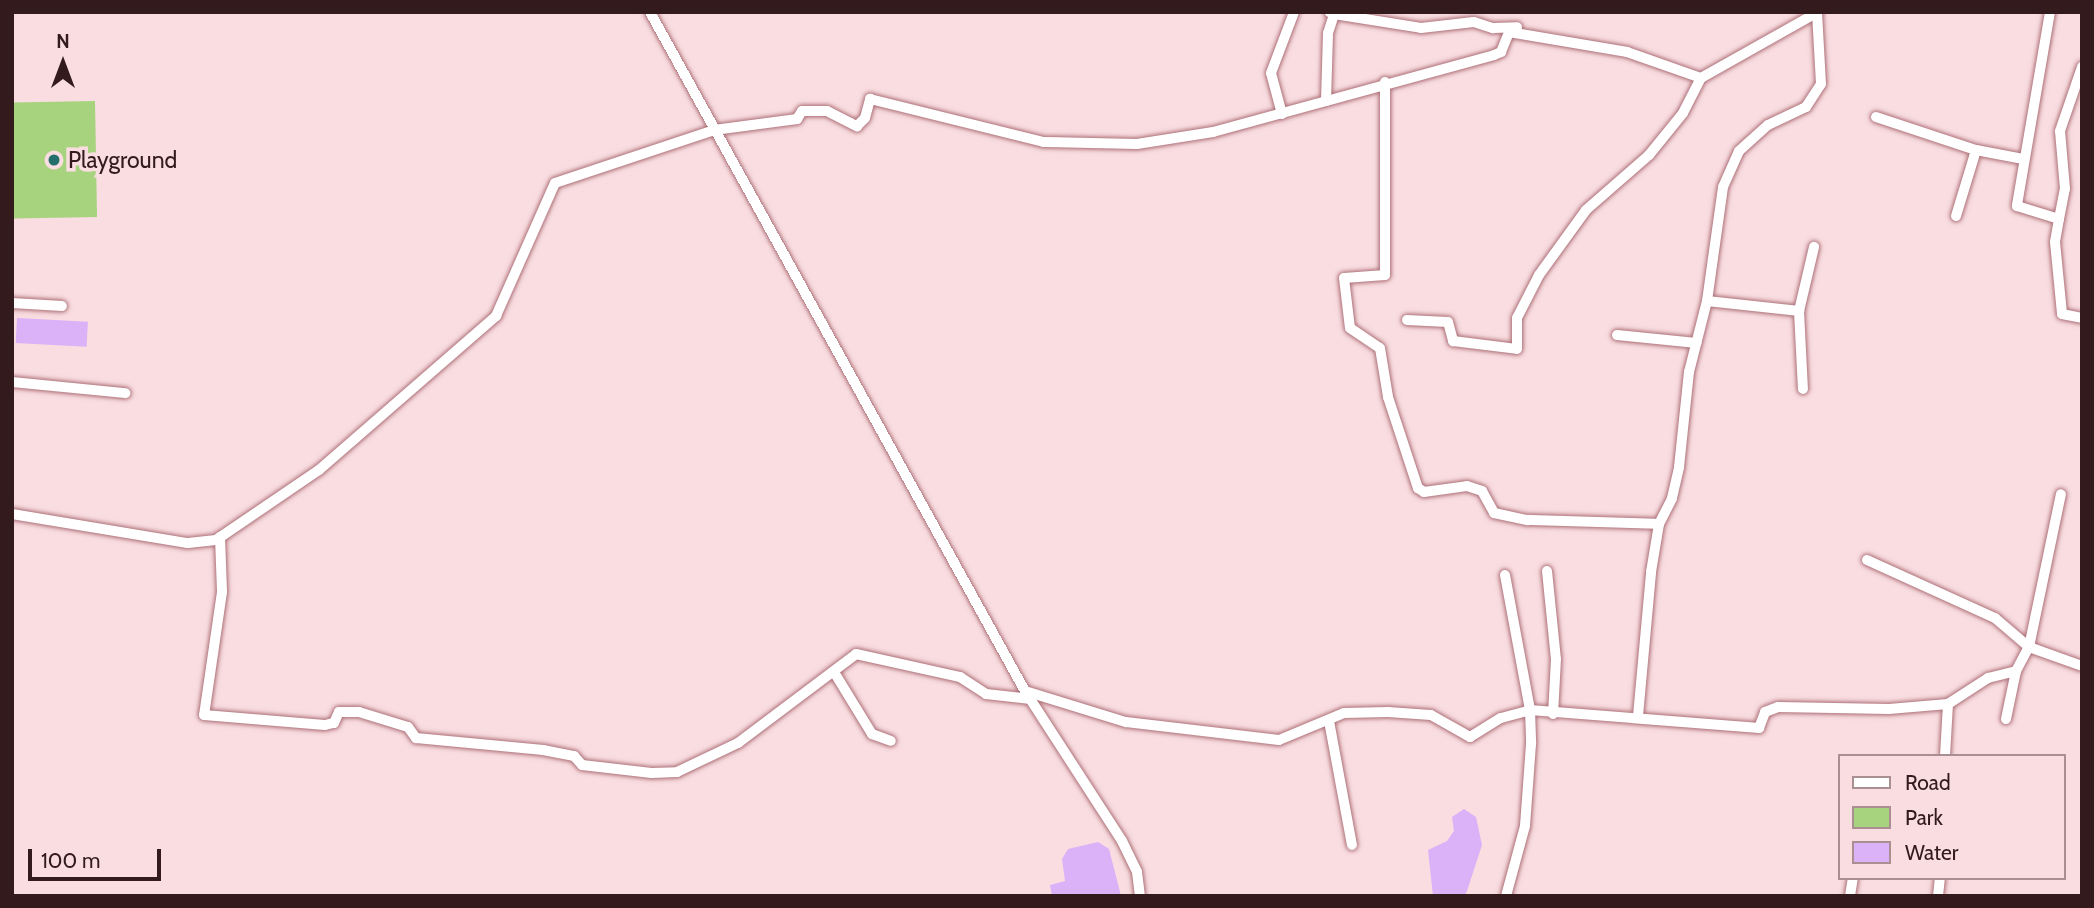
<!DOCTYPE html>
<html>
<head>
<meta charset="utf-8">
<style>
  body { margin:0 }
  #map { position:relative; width:2094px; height:908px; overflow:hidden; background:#f9dde0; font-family:Cabin,sans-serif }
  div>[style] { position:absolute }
  .green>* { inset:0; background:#a7d37e; transform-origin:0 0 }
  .water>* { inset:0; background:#dbb1f8; transform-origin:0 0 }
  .roads { filter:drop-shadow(0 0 2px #ad7078) drop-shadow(0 0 2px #ad7078) }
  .minor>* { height:10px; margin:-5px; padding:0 5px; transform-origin:5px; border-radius:5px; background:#fff }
  .dots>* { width:19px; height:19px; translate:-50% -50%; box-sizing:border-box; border:4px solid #f9dde0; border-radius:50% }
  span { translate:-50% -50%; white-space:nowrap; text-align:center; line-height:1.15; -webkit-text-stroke:7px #f9dde0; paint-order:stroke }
  .poi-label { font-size:23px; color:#321a1d }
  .left { translate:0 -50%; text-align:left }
  .frame { position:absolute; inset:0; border:14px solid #321a1d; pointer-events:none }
  .legend { position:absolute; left:1838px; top:754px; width:228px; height:126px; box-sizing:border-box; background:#f9dde0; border:2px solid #a98f92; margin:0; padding:9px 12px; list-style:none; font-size:21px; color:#321a1d }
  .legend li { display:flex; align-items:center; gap:14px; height:35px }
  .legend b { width:35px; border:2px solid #a98f92 }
  .north { position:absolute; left:28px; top:28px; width:70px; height:70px; -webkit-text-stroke:5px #f9dde0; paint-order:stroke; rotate:0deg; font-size:19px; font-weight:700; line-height:28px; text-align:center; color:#321a1d }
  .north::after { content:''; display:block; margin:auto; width:24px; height:32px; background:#321a1d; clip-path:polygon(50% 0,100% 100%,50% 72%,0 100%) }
  .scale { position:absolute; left:28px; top:849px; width:133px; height:32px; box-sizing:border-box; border:4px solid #321a1d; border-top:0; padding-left:9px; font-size:21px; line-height:24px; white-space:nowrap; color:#321a1d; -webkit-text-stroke:5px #f9dde0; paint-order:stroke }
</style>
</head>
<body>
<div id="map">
  <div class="green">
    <i style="left:95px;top:101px;width:116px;height:83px;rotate:89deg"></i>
  </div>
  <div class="water">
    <i style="left:17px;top:318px;width:71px;height:25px;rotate:3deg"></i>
    <i style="clip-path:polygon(1464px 809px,1476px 817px,1482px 845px,1467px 891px,1464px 896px,1433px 896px,1428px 850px,1447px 841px,1454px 831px,1452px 817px)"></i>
    <i style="clip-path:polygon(1098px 842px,1109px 849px,1121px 896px,1052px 896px,1050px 885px,1065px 881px,1062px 859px,1068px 849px)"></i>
  </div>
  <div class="roads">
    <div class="minor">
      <i style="left:650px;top:12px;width:776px;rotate:61.09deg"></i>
      <i style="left:1025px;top:691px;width:179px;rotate:57.1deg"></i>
      <i style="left:1122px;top:841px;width:34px;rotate:64deg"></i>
      <i style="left:1137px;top:872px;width:24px;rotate:83deg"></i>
      <i style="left:2050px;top:12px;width:197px;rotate:99.7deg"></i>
      <i style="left:2017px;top:206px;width:44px;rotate:17.2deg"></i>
      <i style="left:2059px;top:219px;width:23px;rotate:100deg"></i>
      <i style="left:2055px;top:242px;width:72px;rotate:84.4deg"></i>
      <i style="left:2062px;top:314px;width:20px;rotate:11deg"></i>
      <i style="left:1334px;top:14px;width:88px;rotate:9.1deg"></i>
      <i style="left:1421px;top:28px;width:53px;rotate:-6.5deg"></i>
      <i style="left:1474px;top:22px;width:20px;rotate:18deg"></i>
      <i style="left:1493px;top:28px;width:24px;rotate:-2deg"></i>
      <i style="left:1385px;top:82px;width:193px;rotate:90deg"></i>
      <i style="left:1385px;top:275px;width:41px;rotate:175.8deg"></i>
      <i style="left:1344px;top:278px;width:50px;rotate:83.2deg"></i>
      <i style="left:1350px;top:328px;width:36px;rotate:34deg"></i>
      <i style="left:1380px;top:348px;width:50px;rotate:80.7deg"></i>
      <i style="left:1388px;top:397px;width:96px;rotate:71.8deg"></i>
      <i style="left:1418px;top:488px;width:7px;rotate:34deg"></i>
      <i style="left:1424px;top:492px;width:43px;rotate:-7.9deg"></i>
      <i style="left:1467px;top:486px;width:16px;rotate:18deg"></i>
      <i style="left:1482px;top:491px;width:25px;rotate:61deg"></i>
      <i style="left:1494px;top:513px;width:35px;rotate:12deg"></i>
      <i style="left:1528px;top:520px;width:131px;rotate:1.7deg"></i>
      <i style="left:1326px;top:101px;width:68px;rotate:-88.3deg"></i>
      <i style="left:1328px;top:33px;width:20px;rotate:-72deg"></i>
      <i style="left:1334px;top:14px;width:5px;rotate:-158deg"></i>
      <i style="left:1282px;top:114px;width:42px;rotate:-105deg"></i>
      <i style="left:1271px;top:73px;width:65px;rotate:-69.3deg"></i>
      <i style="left:1876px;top:117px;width:105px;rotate:18.3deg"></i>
      <i style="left:1976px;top:150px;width:48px;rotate:10.8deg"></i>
      <i style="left:1956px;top:216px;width:69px;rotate:-73.1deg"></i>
      <i style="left:2059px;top:219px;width:31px;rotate:-79deg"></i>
      <i style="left:2065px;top:189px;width:58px;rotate:-94.9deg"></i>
      <i style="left:2060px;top:131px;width:68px;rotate:-71deg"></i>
      <i style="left:1707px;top:301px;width:93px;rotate:6.2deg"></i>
      <i style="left:1799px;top:311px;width:78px;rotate:87.1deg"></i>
      <i style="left:12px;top:303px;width:50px;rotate:3.4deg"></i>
      <i style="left:1799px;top:311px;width:66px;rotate:-76.8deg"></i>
      <i style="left:1407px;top:320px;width:41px;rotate:2.8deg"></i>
      <i style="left:1448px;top:322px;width:20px;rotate:75deg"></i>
      <i style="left:1453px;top:341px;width:64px;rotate:7.1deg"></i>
      <i style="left:1517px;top:349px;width:31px;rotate:-90deg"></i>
      <i style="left:1517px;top:318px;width:48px;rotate:-62.9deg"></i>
      <i style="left:1539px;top:275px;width:80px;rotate:-54.1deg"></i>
      <i style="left:1586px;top:210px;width:84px;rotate:-41.1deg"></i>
      <i style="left:1649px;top:155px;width:54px;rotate:-51deg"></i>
      <i style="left:1683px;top:113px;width:39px;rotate:-63deg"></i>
      <i style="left:1701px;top:78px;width:134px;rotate:-29.4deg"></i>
      <i style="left:1617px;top:335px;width:80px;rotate:5.7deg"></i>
      <i style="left:12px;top:382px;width:114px;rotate:5.6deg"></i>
      <i style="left:12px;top:514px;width:178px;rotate:9.4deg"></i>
      <i style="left:188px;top:543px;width:28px;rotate:-6deg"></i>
      <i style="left:216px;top:540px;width:125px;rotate:-34.2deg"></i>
      <i style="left:319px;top:470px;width:235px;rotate:-41deg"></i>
      <i style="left:496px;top:316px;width:145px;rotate:-66.1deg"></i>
      <i style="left:555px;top:183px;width:168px;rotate:-18.4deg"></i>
      <i style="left:714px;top:130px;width:84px;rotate:-7.5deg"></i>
      <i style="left:797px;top:119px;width:9px;rotate:-58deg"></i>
      <i style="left:802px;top:111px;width:25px"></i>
      <i style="left:827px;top:111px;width:34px;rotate:27deg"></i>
      <i style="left:857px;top:126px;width:11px;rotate:-45deg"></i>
      <i style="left:865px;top:118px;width:20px;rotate:-75deg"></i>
      <i style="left:870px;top:99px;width:179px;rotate:13.9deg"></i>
      <i style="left:1044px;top:142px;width:93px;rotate:1.2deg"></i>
      <i style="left:1137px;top:144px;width:77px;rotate:-9deg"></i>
      <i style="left:1213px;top:132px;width:291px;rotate:-15.3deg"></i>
      <i style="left:1494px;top:55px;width:8px;rotate:-23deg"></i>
      <i style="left:1501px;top:52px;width:22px;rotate:-68deg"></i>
      <i style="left:1509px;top:32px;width:120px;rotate:9.6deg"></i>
      <i style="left:1627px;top:52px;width:78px;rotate:19.4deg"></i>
      <i style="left:220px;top:537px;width:55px;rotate:87.9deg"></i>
      <i style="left:222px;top:592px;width:124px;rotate:98.3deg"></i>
      <i style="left:204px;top:715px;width:121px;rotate:4.7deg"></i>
      <i style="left:325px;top:725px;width:9px;rotate:-13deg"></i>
      <i style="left:334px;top:723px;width:12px;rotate:-66deg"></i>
      <i style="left:339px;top:712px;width:20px"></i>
      <i style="left:359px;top:712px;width:51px;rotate:17deg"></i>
      <i style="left:408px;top:727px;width:14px;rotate:54deg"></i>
      <i style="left:416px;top:738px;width:128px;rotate:5.4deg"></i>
      <i style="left:543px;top:750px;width:32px;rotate:11deg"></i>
      <i style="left:574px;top:756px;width:12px;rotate:48deg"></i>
      <i style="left:582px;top:765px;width:70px;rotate:6.5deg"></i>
      <i style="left:652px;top:773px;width:25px;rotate:-2deg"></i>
      <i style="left:677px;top:772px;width:68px;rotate:-25.4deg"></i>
      <i style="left:738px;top:743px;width:148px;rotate:-37deg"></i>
      <i style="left:856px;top:654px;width:107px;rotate:12.5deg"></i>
      <i style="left:960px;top:677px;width:31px;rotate:33deg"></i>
      <i style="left:986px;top:694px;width:45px;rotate:6.3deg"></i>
      <i style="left:1867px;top:560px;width:141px;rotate:24.4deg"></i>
      <i style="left:1995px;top:618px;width:45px;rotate:40.5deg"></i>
      <i style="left:2029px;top:647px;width:156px;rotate:-78.2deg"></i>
      <i style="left:1547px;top:571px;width:88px;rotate:84.2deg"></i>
      <i style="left:1556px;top:659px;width:55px;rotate:93.1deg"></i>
      <i style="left:1505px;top:575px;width:137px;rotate:79.5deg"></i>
      <i style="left:1530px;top:710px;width:34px;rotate:88deg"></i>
      <i style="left:1531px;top:744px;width:82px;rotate:94.2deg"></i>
      <i style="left:1525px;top:826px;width:73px;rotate:105.2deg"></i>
      <i style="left:834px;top:672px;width:73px;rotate:58.5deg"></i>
      <i style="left:872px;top:734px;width:20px;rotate:20deg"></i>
      <i style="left:1025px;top:691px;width:106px;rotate:17.1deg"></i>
      <i style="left:1126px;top:722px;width:154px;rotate:6.7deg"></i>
      <i style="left:1279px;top:740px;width:70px;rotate:-22.6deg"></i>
      <i style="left:1344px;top:713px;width:44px;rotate:-1.3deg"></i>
      <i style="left:1388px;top:712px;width:43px;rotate:4deg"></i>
      <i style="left:1431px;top:715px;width:45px;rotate:29.4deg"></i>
      <i style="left:1470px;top:737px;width:36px;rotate:-32deg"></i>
      <i style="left:1501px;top:718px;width:30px;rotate:-15deg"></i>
      <i style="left:1530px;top:710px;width:230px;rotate:4.5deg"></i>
      <i style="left:1759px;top:728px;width:17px;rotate:-69deg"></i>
      <i style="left:1765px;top:712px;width:14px;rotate:-21deg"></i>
      <i style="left:1778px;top:707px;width:111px;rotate:1deg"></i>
      <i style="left:1889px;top:709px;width:59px;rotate:-4.8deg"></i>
      <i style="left:1948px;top:704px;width:48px;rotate:-33deg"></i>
      <i style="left:1988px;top:678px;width:29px;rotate:-14deg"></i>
      <i style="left:2016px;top:671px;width:27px;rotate:-62deg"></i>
      <i style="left:2029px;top:647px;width:56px;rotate:19.7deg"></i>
      <i style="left:1638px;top:716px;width:145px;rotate:-84.8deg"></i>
      <i style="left:1651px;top:572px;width:49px;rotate:-80.5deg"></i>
      <i style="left:1659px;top:524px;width:29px;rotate:-63deg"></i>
      <i style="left:1672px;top:498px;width:32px;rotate:-77deg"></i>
      <i style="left:1679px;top:467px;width:96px;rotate:-84deg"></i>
      <i style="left:1689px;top:372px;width:73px;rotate:-75.8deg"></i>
      <i style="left:1707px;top:301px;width:115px;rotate:-82deg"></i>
      <i style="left:1723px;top:187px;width:39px;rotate:-66deg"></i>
      <i style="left:1739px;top:151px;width:39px;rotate:-42deg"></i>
      <i style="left:1768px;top:125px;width:42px;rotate:-25.3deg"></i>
      <i style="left:1806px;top:107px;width:27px;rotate:-57deg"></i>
      <i style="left:1821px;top:84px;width:71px;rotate:-93.2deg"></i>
      <i style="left:2006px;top:719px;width:49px;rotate:-78.2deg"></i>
      <i style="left:1329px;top:721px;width:126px;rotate:79.5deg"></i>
      <i style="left:1945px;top:756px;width:52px;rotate:-86.7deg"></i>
      <i style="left:1850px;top:896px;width:18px;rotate:-81deg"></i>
      <i style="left:1938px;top:896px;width:18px;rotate:-84deg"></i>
    </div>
  </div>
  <div class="dots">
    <i style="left:54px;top:160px;background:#246e6b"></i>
  </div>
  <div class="poi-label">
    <span class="left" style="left:68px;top:160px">Playground</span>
  </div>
  <div class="frame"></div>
  <ul class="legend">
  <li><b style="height:9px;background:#fff"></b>Road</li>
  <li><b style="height:19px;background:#a7d37e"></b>Park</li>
  <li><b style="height:19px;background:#dbb1f8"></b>Water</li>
  </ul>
  <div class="north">N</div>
  <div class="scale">100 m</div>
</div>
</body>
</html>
